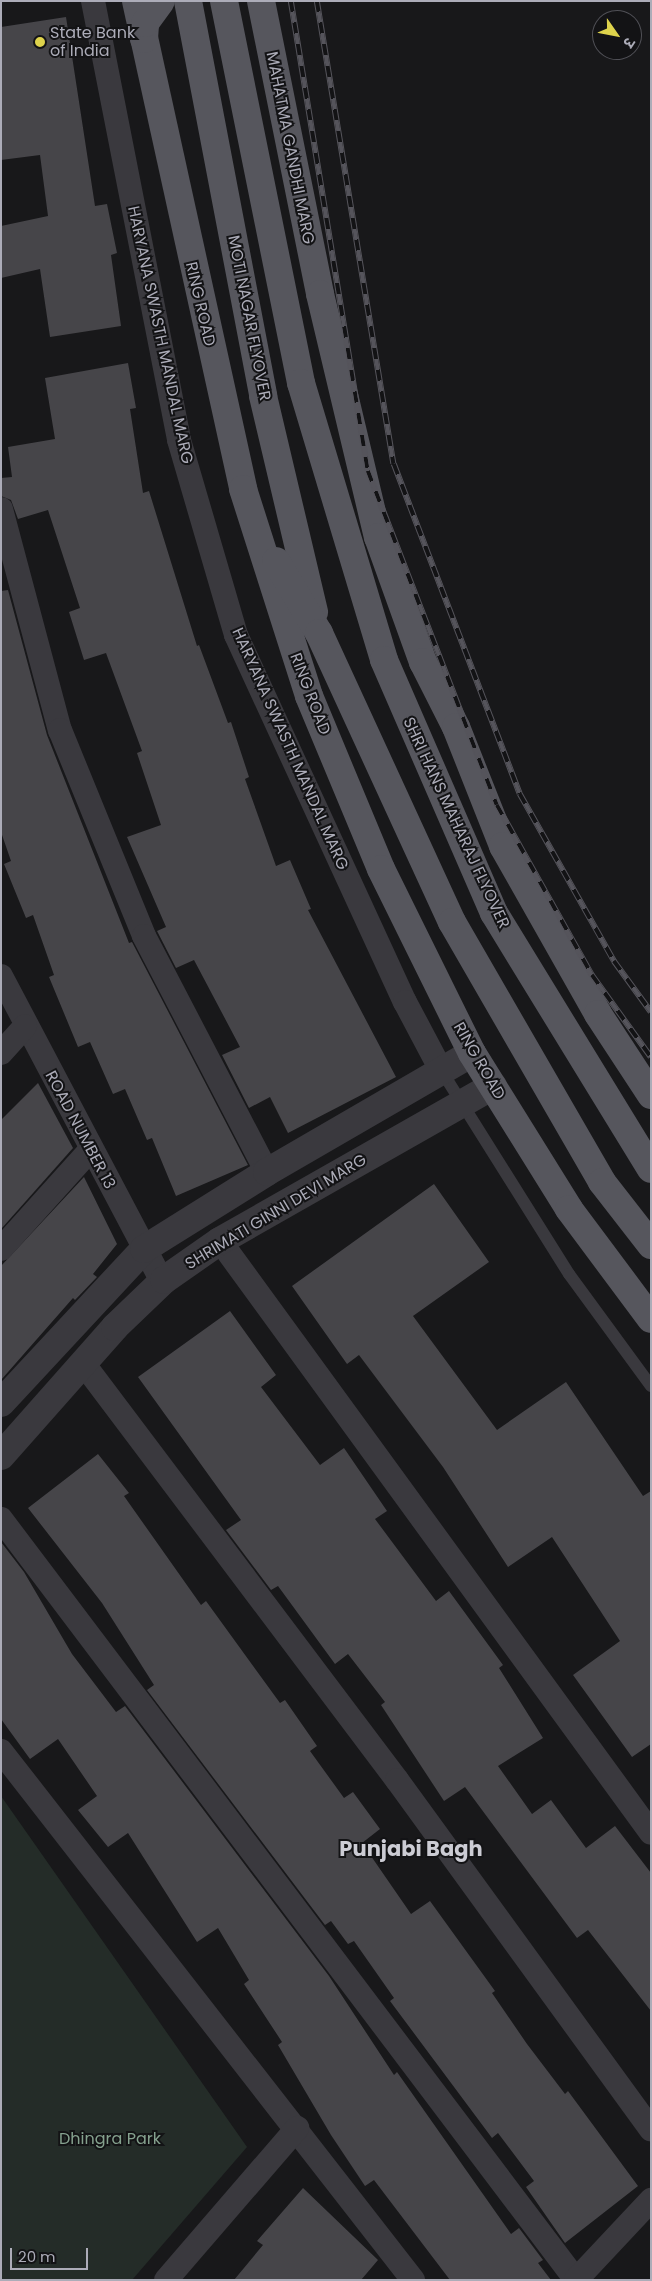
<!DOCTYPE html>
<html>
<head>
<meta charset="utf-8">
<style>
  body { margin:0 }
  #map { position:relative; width:652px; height:2281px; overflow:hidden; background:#18181a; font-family:Poppins,"Noto Sans Devanagari",sans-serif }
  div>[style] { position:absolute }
  .green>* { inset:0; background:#242c28 }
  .building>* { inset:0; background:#464549 }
  .service>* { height:12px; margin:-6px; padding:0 6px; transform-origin:6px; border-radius:6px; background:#3a393e }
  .minor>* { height:24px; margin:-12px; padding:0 12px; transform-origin:12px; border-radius:12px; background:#3a393e }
  .tertiary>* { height:28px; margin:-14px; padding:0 14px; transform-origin:14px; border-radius:14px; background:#3a393e }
  .primary>* { height:28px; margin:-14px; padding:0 14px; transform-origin:14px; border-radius:14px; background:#56565d }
  .rail>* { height:5.5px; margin-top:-2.75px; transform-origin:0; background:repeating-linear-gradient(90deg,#131315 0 11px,#55545b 0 22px); box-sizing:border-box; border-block:1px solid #55545b }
  .dots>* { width:14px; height:14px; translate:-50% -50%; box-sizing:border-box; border:2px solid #131315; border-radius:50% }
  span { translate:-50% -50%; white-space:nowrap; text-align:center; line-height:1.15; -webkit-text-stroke:4px #131315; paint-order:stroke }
  .poi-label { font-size:16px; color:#acacb8 }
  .left { translate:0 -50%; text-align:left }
  .street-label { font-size:16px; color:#acacb8 }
  .park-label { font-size:16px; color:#85a18e }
  .district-label { font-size:21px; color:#ccccd4; font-weight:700 }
  .frame { position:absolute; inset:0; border:2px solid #acacb8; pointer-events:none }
  .north { position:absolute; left:592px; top:10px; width:50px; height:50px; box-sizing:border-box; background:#131315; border:1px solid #505056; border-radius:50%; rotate:123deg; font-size:14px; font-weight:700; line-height:20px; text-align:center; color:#acacb8 }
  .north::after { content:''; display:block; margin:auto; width:18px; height:22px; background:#ded34c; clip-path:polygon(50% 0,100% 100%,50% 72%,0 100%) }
  .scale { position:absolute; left:10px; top:2248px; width:78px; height:22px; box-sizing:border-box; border:2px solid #acacb8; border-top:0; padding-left:6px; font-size:15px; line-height:18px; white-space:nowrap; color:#acacb8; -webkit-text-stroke:4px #131315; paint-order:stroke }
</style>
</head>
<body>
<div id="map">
  <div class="green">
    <i style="clip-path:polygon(1px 1796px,247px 2147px,132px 2280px,1px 2280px)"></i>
  </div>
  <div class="building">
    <i style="clip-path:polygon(66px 17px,95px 206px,107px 204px,117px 253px,111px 255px,121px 326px,50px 337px,40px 269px,1px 278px,1px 226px,48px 216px,40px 155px,1px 160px,1px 27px)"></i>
    <i style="clip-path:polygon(128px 363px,136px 408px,130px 409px,143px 493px,149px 491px,197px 646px,199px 645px,228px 723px,231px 722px,249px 777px,245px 779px,276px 866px,290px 860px,311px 909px,308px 910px,396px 1077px,288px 1133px,270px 1097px,249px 1108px,222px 1055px,240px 1047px,194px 960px,176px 968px,157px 931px,166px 927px,127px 837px,161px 825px,137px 753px,142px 751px,106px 653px,84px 660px,69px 612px,80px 608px,48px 510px,18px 519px,11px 500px,1px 496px,1px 478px,12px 477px,8px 447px,55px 439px,45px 378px)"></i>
    <i style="clip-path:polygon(8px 590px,47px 735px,129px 943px,132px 942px,248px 1165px,176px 1196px,152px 1138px,147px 1140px,125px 1089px,113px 1094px,90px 1042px,78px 1047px,49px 977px,54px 975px,33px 915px,26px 918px,4px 864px,11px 861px,1px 832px,1px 591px)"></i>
    <i style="clip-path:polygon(38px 1083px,73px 1148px,2px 1228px,1px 1120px)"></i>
    <i style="clip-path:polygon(84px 1177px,117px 1244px,93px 1274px,97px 1277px,75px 1300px,73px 1298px,1px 1380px,1px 1266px)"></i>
    <i style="clip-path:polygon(434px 1184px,489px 1262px,413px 1316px,497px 1430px,566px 1382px,643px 1496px,651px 1491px,651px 1744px,632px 1757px,573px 1675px,620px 1641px,552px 1537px,508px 1567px,443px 1467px,359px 1355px,347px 1364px,292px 1286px)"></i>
    <i style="clip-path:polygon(230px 1311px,276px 1375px,261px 1387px,320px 1465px,344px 1448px,387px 1511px,375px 1519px,436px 1601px,449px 1591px,503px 1665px,499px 1668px,543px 1738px,498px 1766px,532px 1814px,551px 1800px,586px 1848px,615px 1826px,651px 1873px,651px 2011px,588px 1930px,577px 1938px,465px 1787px,444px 1801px,381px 1705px,385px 1702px,348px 1654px,335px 1664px,278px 1586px,271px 1590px,226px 1530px,241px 1520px,138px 1377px)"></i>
    <i style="clip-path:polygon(98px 1454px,129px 1493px,124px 1496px,201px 1605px,206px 1601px,280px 1703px,285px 1700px,317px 1746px,310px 1751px,344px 1798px,353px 1792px,380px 1829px,362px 1843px,411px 1914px,430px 1901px,495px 1991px,492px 1993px,527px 2044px,565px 2094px,568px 2091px,638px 2186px,565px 2243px,526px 2187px,534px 2181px,498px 2133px,492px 2138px,390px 2001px,394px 1998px,354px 1941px,348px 1944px,331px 1921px,325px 1925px,147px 1690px,154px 1685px,102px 1603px,28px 1508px)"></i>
    <i style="clip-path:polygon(1px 1542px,24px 1572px,72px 1654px,116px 1712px,125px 1706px,329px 1976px,394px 2075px,397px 2072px,511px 2234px,519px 2228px,543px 2260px,538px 2263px,551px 2280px,450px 2280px,374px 2180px,365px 2186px,331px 2135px,278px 2045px,282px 2042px,244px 1984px,249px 1980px,218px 1928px,197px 1942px,128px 1833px,108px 1847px,78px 1810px,97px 1796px,58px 1739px,30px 1759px,1px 1719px)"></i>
    <i style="clip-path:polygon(303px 2188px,378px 2260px,361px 2280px,234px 2280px,263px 2245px,257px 2241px)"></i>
  </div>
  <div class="service">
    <i style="left:441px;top:1070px;width:241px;rotate:57.9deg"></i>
    <i style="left:569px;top:1274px;width:139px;rotate:53.8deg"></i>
  </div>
  <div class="minor">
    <i style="left:93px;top:1px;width:447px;rotate:78.9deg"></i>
    <i style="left:179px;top:440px;width:203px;rotate:73.7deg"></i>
    <i style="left:236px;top:635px;width:404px;rotate:65.3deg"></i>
    <i style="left:405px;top:1002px;width:77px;rotate:62.1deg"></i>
    <i style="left:1px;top:509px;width:229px;rotate:75.1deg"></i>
    <i style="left:60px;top:730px;width:222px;rotate:67.8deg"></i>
    <i style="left:144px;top:936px;width:266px;rotate:62.5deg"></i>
    <i style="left:1px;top:976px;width:346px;rotate:62.2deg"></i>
    <i style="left:1px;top:1053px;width:36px;rotate:-48deg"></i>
    <i style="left:220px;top:1241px;width:732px;rotate:53.94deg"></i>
    <i style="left:1px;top:1249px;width:135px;rotate:-48deg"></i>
    <i style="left:83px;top:1363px;width:522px;rotate:53.02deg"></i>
    <i style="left:397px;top:1780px;width:432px;rotate:54deg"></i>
    <i style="left:1px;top:1519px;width:954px;rotate:52.93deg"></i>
    <i style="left:1px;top:1751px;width:671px;rotate:52.09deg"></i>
    <i style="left:166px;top:2280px;width:201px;rotate:-49.2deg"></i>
    <i style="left:576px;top:2280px;width:110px;rotate:-46.8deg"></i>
  </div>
  <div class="tertiary">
    <i style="left:1px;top:1403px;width:210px;rotate:-47.1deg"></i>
    <i style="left:144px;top:1249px;width:145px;rotate:-32deg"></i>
    <i style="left:267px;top:1172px;width:237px;rotate:-30.1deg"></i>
    <i style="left:1px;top:1456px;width:172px;rotate:-48.5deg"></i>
    <i style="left:115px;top:1327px;width:68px;rotate:-43.8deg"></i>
    <i style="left:164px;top:1280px;width:68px;rotate:-34.9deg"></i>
    <i style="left:220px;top:1241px;width:314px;rotate:-29.6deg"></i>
  </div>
  <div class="primary">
    <i style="left:136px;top:1px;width:500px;rotate:77.6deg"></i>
    <i style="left:243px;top:489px;width:217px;rotate:72.3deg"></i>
    <i style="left:309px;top:696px;width:187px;rotate:67.4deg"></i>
    <i style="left:381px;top:869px;width:205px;rotate:63.7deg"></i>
    <i style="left:472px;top:1053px;width:184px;rotate:58.1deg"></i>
    <i style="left:569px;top:1209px;width:137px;rotate:53.3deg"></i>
    <i style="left:188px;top:1px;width:402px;rotate:79.2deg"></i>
    <i style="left:263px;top:396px;width:222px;rotate:76.7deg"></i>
    <i style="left:224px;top:1px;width:390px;rotate:78.6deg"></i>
    <i style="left:301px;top:383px;width:289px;rotate:73.3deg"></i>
    <i style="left:384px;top:660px;width:276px;rotate:66.5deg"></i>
    <i style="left:494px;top:913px;width:300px;rotate:58.5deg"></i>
    <i style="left:261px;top:1px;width:299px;rotate:78.6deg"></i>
    <i style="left:320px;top:294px;width:250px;rotate:76.6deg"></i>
    <i style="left:378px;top:537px;width:133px;rotate:70.2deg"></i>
    <i style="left:423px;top:662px;width:73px;rotate:63.1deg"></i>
    <i style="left:456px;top:727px;width:128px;rotate:68.4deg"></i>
    <i style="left:503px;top:846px;width:193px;rotate:60.5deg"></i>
    <i style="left:598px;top:1014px;width:97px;rotate:56.8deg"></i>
    <i style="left:144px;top:39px;width:16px;rotate:-86deg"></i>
    <i style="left:145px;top:23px;width:27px;rotate:-54deg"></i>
    <i style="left:276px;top:561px;width:84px;rotate:59.2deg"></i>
    <i style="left:319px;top:633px;width:318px;rotate:65.3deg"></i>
    <i style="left:452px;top:922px;width:300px;rotate:60deg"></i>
    <i style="left:602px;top:1182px;width:80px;rotate:52.1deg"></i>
  </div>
  <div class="rail">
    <i style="left:291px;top:1px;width:476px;rotate:80.7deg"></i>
    <i style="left:368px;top:471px;width:358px;rotate:68.9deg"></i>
    <i style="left:497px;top:805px;width:195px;rotate:60.8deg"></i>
    <i style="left:592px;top:975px;width:101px;rotate:54.3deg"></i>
    <i style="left:317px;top:1px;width:469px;rotate:80.6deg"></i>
    <i style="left:394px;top:464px;width:353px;rotate:69.1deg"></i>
    <i style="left:520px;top:794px;width:192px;rotate:60.6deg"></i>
    <i style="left:614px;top:961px;width:63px;rotate:54deg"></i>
  </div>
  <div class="dots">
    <i style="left:40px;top:42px;background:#ded34c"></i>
  </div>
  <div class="poi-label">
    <span class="left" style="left:50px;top:42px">State Bank<br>of India</span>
  </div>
  <div class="street-label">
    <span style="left:290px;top:148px;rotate:79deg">MAHATMA GANDHI MARG</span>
    <span style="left:200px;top:304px;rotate:77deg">RING ROAD</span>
    <span style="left:249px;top:318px;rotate:79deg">MOTI NAGAR FLYOVER</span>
    <span style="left:160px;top:335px;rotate:78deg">HARYANA SWASTH MANDAL MARG</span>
    <span style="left:310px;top:694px;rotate:69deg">RING ROAD</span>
    <span style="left:290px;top:749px;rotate:66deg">HARYANA SWASTH MANDAL MARG</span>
    <span style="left:456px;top:823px;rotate:65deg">SHRI HANS MAHARAJ FLYOVER</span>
    <span style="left:479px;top:1061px;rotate:60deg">RING ROAD</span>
    <span style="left:80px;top:1130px;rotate:62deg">ROAD NUMBER 13</span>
    <span style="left:276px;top:1212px;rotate:-31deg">SHRIMATI GINNI DEVI MARG</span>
  </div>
  <div class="park-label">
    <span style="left:110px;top:2139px">Dhingra Park</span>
  </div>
  <div class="district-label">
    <span style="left:411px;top:1849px">Punjabi Bagh</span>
  </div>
  <div class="frame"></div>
  <div class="north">उ</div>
  <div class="scale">20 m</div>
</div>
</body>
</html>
